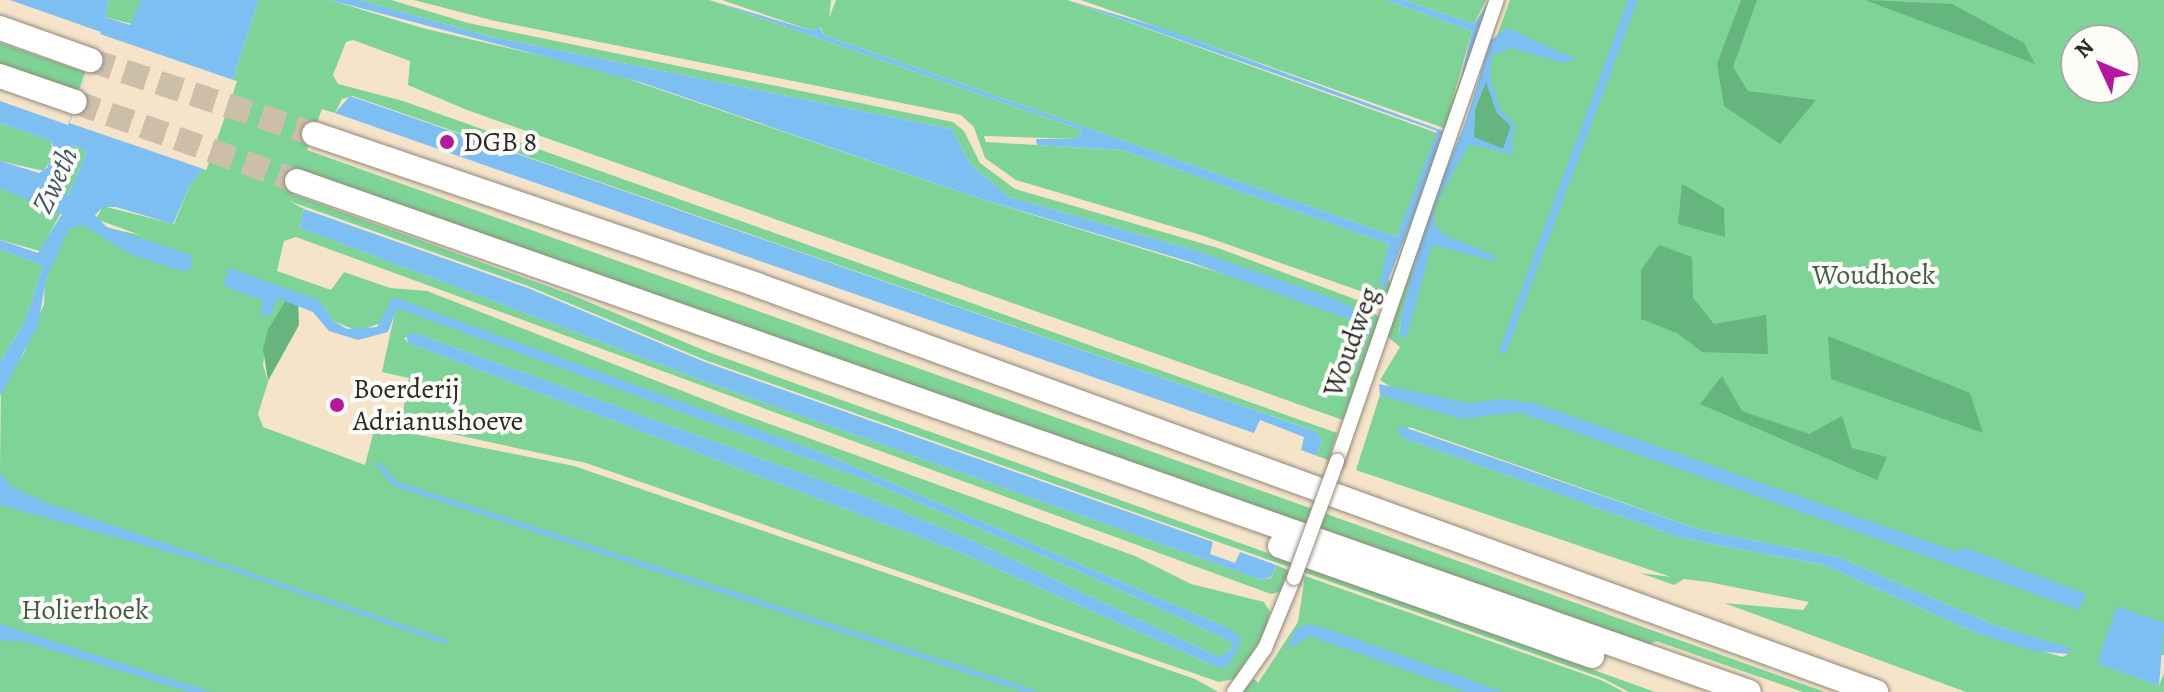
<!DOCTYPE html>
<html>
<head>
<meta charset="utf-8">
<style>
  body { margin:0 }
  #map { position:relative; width:2164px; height:692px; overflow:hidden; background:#f5e3ca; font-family:Alegreya,serif }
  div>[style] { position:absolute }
  .green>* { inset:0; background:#7ed396; transform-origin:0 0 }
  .forest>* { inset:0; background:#66b57f }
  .water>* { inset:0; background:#7ebff3 }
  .pier>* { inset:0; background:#f5e3ca; transform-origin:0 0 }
  .stream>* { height:5px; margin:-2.5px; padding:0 2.5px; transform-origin:2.5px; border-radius:2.5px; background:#7ebff3 }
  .highway-tunnel>* { height:24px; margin-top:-12px; transform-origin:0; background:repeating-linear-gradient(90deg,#cdbeaa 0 24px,transparent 0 36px) }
  .roads { filter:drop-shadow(0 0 2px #90877a) drop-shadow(0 0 2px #90877a) }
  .street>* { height:14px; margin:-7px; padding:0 7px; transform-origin:7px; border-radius:7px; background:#fff }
  .highway>* { height:24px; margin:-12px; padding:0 12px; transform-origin:12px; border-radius:12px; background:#fff }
  .bridges { filter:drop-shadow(0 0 2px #90877a) drop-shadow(0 0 2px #90877a) }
  .street-bridge>* { height:14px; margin:-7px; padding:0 7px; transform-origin:7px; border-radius:7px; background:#fff }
  .dots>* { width:22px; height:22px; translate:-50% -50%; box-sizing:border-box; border:4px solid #fdfcf7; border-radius:50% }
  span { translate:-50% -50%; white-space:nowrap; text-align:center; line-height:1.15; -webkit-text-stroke:8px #fdfcf7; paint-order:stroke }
  .poi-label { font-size:28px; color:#2b2b2b }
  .left { translate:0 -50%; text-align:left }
  .park-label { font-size:28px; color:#445d4b }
  .street-label { font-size:28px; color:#2b2b2b }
  .water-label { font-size:30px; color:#445767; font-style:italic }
  .north { position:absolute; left:2060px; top:24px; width:80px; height:80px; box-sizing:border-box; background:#fdfcf7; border:2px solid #a9a8a5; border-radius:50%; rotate:314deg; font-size:22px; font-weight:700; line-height:32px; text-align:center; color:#2b2b2b }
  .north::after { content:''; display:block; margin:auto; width:28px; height:36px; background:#b5179e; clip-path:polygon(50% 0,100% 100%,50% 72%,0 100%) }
</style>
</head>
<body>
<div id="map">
  <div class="green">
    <i style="clip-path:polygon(109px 0,141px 0,132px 24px,105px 17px)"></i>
    <i style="clip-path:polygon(259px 0,330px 0,422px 28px,602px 70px,972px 196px,1272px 289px,1363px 324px,1338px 392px,1342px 397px,1372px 326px,1369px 316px,1194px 250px,1009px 197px,970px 164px,952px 129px,488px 36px,359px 0,391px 0,468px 23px,953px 122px,964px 131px,980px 163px,1015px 189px,1218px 248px,1360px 301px,1380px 318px,1343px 420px,467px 110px,408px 85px,410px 61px,353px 40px,346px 42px,333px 75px,338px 84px,403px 101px,1337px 433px,1328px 460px,1317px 456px,1322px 439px,1315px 431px,353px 96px,342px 99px,335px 113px,322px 109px,307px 150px,1825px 692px,1803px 692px,1656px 641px,1649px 645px,300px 170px,292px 194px,572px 295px,708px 352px,1655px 692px,1629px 692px,1602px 678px,705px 360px,528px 286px,289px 201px,304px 209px,300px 228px,715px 385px,1262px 580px,1271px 578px,1276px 565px,1288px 570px,1280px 592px,1271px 594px,296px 237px,284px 241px,277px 271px,331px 290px,344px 272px,390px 288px,427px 291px,731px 410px,1135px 556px,1191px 584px,1264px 602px,1270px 612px,1264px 635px,1234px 679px,1219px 682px,586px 463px,401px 423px,409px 378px,382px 372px,396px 307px,866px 480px,1076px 570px,1230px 641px,1233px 648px,1219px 657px,967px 538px,859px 494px,415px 333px,404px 338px,408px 343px,964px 554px,1219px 668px,1239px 649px,1226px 627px,825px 454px,393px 298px,381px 323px,358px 331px,333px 321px,319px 300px,290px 293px,268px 329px,263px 365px,268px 382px,258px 414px,263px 427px,365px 465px,375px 426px,574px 466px,1195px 679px,1218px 692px,0 692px,0 495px,447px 640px,46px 503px,9px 486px,0 471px,1px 389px,24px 353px,44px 304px,45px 279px,67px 231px,80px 222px,140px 235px,96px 219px,103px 206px,174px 224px,189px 187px,205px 165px)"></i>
    <i style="clip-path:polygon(414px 0,709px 0,1082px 130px,1075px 139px,984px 136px,986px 142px,1122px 150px,1389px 244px,1383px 272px,1390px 282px,1444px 128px,1081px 0,1386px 0,1472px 31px,1451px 105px,1490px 0,1494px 0,1388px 297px,1383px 299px,1201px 235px,1016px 180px,985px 158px,974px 127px,961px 115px,495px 21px)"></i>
    <i style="clip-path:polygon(722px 0,831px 0,829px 18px,836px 0,1067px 0,1440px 134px,1397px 237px,824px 35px,821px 28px,810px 30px)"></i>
    <i style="clip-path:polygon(1404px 0,1486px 0,1474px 24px)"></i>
    <i style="clip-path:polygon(evenodd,1510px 0,2164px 0,2164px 655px,2098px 663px,2159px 686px,2164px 673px,2164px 692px,1966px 692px,1724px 603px,1803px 610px,1809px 602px,1708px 582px,1684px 579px,1674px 585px,1640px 573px,1671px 577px,1356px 470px,1380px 395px,1388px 397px,1391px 387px,1380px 380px,1400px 347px,1387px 336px,1418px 249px,1398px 335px,1435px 206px,1510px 0,2076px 40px,2124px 40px,2124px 88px,2076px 88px,2076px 40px,1510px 0,1409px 427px,1701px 530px,1838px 557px,1994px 625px,2069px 648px,2068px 654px,2063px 657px,1978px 634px,1824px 565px,1681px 538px,1403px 438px,1409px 427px)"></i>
    <i style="left:0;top:43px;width:90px;height:21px;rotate:19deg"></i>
    <i style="clip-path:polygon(0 123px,51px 141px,53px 155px,44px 171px,0 161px)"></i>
    <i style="clip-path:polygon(74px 145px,87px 152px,68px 195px,57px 186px)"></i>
    <i style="clip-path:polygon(0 188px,62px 211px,40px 251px,0 240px)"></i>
    <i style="clip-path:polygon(0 249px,43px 266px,25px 321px,0 362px)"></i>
    <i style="clip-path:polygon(1305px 576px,1601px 680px,1624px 692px,1243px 692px,1254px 679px,1258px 683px,1298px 622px)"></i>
  </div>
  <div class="forest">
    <i style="clip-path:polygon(1741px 0,1757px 0,1733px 67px,1748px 91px,1816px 100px,1780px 144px,1724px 106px,1717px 64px)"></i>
    <i style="clip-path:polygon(1865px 0,1952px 4px,2024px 43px,2035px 64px)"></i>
    <i style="clip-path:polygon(1486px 81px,1497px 113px,1511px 126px,1503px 149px,1474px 138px,1475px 109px)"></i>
    <i style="clip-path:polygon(1682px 184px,1724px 208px,1725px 237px,1678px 224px)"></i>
    <i style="clip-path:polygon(1659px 245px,1692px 257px,1693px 298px,1714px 324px,1766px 315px,1768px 354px,1702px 352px,1677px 333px,1641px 319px,1641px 270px)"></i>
    <i style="clip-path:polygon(290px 293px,298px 297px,299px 325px,268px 381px,263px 349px,268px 329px)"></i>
    <i style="clip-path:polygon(1828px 336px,1970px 393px,1983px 433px,1831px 379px)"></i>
    <i style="clip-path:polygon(1722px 376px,1742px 411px,1809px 434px,1842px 416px,1852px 448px,1887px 457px,1877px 480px,1700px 404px)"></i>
  </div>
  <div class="water">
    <i style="clip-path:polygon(evenodd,10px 0,109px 0,105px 17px,130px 25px,141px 0,259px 0,205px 165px,189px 187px,173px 224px,116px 207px,103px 207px,95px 215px,107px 227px,192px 255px,191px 269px,186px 272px,132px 255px,83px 225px,69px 229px,46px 279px,38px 326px,0 396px,0 362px,25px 321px,43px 266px,0 249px,0 240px,38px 253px,62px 214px,0 188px,0 161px,39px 173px,47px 168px,54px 149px,51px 141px,0 123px,0 101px,68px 125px,101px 32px,10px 0,74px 145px,87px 152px,68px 195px,57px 186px,74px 145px)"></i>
    <i style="clip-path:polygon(330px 0,359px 0,488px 36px,952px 129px,970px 164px,1009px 197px,1194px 250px,1340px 301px,1370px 316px,1372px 326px,1340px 398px,1338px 392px,1363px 327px,1359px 323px,1190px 262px,972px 196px,640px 82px)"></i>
    <i style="clip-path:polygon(709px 0,810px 30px,820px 28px,824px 35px,1397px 237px,1437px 131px,1067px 0,1165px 29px,1446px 132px,1385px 288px,1379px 284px,1389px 244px,1122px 150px,1037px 145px,1036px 139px,1075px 139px,1082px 130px)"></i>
    <i style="clip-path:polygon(1386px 0,1404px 0,1474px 24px,1490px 0,1454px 106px,1472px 31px)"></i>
    <i style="clip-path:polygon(1628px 0,1638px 0,1505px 355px,1499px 351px)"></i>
    <i style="clip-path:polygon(evenodd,1507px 28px,1576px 59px,1564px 63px,1511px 48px,1493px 55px,1490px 76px,1500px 110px,1515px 125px,1511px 147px,1515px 155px,1469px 144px,1435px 206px,1434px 223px,1443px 234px,1495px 256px,1494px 261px,1432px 245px,1407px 335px,1400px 339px,1401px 316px,1430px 207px,1465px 124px,1491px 40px,1507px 28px,1486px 82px,1497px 113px,1511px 126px,1503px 149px,1474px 137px,1475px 109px,1486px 82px)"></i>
    <i style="clip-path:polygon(350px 96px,1315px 431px,1322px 439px,1317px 456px,1301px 450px,1304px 437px,1260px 420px,1254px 433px,335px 113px)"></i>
    <i style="clip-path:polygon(304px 209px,528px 288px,705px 362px,1213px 542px,1210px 554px,1235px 563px,1240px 552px,1276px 565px,1271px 577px,1262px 580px,715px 385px,300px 228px)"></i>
    <i style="clip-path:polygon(229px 268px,319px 300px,333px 321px,347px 329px,377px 327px,393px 297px,825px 454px,1226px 627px,1240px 636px,1239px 649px,1228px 665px,1219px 668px,964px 554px,408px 343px,406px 335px,415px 333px,859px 494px,967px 538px,1219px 657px,1233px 648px,1230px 641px,1076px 570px,866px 480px,397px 308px,388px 332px,358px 340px,329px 331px,313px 312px,277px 298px,270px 316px,262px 315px,262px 300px,223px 286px)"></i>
    <i style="clip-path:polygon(1379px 384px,1467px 403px,1503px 399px,1534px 403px,1955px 551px,1967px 548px,2086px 594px,2079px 610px,1518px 412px,1462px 419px,1380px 395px)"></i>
    <i style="clip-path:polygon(1401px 426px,1701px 530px,1838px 557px,1994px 625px,2070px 648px,2068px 654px,2034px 651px,1978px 634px,1824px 565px,1681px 538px,1403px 438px,1398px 431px)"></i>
    <i style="clip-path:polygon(0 471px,10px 486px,47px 503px,448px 640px,446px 644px,215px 565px,0 505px)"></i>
    <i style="clip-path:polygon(2117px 606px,2164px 623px,2159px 686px,2097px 663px)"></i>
    <i style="clip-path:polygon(0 624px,211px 692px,190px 692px,26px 642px,0 640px)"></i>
    <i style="clip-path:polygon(1308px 624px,1328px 629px,1503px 692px,1467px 692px,1310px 636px,1287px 650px,1295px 630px)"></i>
  </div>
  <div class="pier">
    <i style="left:100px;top:34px;width:145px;height:94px;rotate:19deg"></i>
  </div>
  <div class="stream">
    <i style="left:378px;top:464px;width:25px;rotate:50deg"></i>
    <i style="left:394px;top:483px;width:673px;rotate:18.09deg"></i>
  </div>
  <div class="highway-tunnel">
    <i style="left:90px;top:60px;width:236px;rotate:18.3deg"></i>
    <i style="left:75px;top:102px;width:236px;rotate:19.6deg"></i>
  </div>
  <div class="roads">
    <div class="street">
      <i style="left:1337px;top:461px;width:488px;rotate:-70.9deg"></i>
      <i style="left:1234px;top:692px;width:54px;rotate:-54.8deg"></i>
      <i style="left:1265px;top:648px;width:76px;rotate:-67.5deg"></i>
    </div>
    <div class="highway">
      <i style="left:0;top:28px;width:96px;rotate:19.6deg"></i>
      <i style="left:0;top:76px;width:79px;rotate:19.1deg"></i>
      <i style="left:314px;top:134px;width:468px;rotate:18.8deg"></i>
      <i style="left:757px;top:285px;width:1191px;rotate:19.99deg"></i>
      <i style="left:297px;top:181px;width:1539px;rotate:19.39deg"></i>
      <i style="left:1280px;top:546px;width:331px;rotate:19.4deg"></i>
    </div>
  </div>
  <div class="bridges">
    <div class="street-bridge">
      <i style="left:1294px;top:578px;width:125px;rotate:-69.8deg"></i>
    </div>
  </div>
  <div class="dots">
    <i style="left:447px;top:142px;background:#b5179e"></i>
    <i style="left:337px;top:405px;background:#b5179e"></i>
  </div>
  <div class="poi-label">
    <span class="left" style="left:463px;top:142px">DGB 8</span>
    <span class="left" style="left:353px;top:405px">Boerderij<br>Adrianushoeve</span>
  </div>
  <div class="park-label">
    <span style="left:1874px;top:275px">Woudhoek</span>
    <span style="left:85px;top:610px">Holierhoek</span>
  </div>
  <div class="street-label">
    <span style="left:1351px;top:342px;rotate:-70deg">Woudweg</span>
  </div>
  <div class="water-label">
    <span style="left:55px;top:180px;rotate:-65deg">Zweth</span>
  </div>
  <div class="north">N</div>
</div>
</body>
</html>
